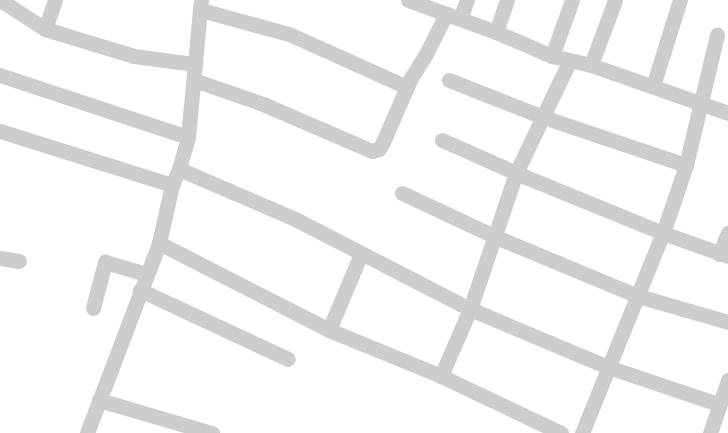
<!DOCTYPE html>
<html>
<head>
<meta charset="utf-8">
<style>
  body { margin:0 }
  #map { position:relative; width:728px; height:433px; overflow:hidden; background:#fff; font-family:Ubuntu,sans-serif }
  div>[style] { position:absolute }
  .minor>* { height:15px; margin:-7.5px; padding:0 7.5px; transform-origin:7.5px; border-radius:7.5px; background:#cdcdcd }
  span { translate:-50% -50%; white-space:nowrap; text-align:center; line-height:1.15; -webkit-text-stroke:5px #fff; paint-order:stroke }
</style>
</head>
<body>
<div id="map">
  <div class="minor">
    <i style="left:0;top:0;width:54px;rotate:32.8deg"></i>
    <i style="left:45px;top:29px;width:93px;rotate:16.9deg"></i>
    <i style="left:134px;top:56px;width:62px;rotate:7.5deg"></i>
    <i style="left:408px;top:0;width:94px;rotate:20deg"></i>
    <i style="left:496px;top:32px;width:61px;rotate:23.2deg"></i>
    <i style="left:552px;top:56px;width:40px;rotate:13deg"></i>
    <i style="left:591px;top:65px;width:145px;rotate:19.3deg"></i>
    <i style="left:201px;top:10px;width:91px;rotate:15.3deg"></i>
    <i style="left:289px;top:34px;width:129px;rotate:24.2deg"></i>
    <i style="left:460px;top:19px;width:20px;rotate:-70deg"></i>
    <i style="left:45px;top:29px;width:31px;rotate:-71deg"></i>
    <i style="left:496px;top:32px;width:34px;rotate:-71deg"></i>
    <i style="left:552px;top:56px;width:59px;rotate:-70.3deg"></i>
    <i style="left:591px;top:65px;width:69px;rotate:-69.7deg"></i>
    <i style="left:0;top:75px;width:198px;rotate:18.3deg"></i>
    <i style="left:194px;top:80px;width:73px;rotate:19.2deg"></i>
    <i style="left:263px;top:104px;width:119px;rotate:23.3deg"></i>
    <i style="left:372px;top:151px;width:7px;rotate:-16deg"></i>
    <i style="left:379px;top:149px;width:8px;rotate:-60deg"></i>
    <i style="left:383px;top:142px;width:70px;rotate:-66.4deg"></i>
    <i style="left:411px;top:78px;width:28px;rotate:-58deg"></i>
    <i style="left:426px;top:54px;width:45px;rotate:-63.4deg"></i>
    <i style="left:449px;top:80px;width:101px;rotate:21.5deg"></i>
    <i style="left:543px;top:117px;width:151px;rotate:18.6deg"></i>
    <i style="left:653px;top:86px;width:90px;rotate:-72.6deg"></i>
    <i style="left:0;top:131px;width:180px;rotate:17.4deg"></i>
    <i style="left:442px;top:140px;width:81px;rotate:24deg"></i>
    <i style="left:516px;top:173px;width:159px;rotate:22.2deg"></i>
    <i style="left:663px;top:233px;width:69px;rotate:19.5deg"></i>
    <i style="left:179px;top:169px;width:126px;rotate:23.3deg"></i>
    <i style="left:295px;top:219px;width:197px;rotate:27.2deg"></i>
    <i style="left:470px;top:309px;width:150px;rotate:22.8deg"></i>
    <i style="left:608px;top:367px;width:116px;rotate:18.6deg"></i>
    <i style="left:402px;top:193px;width:104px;rotate:25.1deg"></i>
    <i style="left:496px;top:237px;width:154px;rotate:22.6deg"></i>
    <i style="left:638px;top:296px;width:94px;rotate:16.1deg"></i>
    <i style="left:159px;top:243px;width:191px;rotate:27.1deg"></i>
    <i style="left:329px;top:330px;width:121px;rotate:22.3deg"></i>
    <i style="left:441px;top:376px;width:133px;rotate:25.4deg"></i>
    <i style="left:719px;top:254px;width:23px;rotate:-67deg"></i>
    <i style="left:0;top:258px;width:19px;rotate:9deg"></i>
    <i style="left:140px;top:290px;width:163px;rotate:25deg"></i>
    <i style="left:93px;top:308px;width:48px;rotate:-75.4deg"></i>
    <i style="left:105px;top:262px;width:43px;rotate:16.3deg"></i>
    <i style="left:329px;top:330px;width:82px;rotate:-67.2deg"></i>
    <i style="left:441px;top:376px;width:73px;rotate:-66.6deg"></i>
    <i style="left:470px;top:309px;width:144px;rotate:-71.3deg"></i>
    <i style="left:516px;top:173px;width:125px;rotate:-64.5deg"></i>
    <i style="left:99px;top:400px;width:118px;rotate:16.3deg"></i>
    <i style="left:87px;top:433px;width:203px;rotate:-69.2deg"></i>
    <i style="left:159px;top:243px;width:59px;rotate:-77.4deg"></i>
    <i style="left:172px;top:185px;width:17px;rotate:-66deg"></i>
    <i style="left:179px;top:169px;width:33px;rotate:-74deg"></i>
    <i style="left:188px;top:137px;width:138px;rotate:-84.6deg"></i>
    <i style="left:582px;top:433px;width:216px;rotate:-68deg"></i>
    <i style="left:663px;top:233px;width:72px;rotate:-71.3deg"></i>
    <i style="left:686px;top:165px;width:134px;rotate:-76.6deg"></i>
    <i style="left:710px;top:433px;width:56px;rotate:-71.2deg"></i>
  </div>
</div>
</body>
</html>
